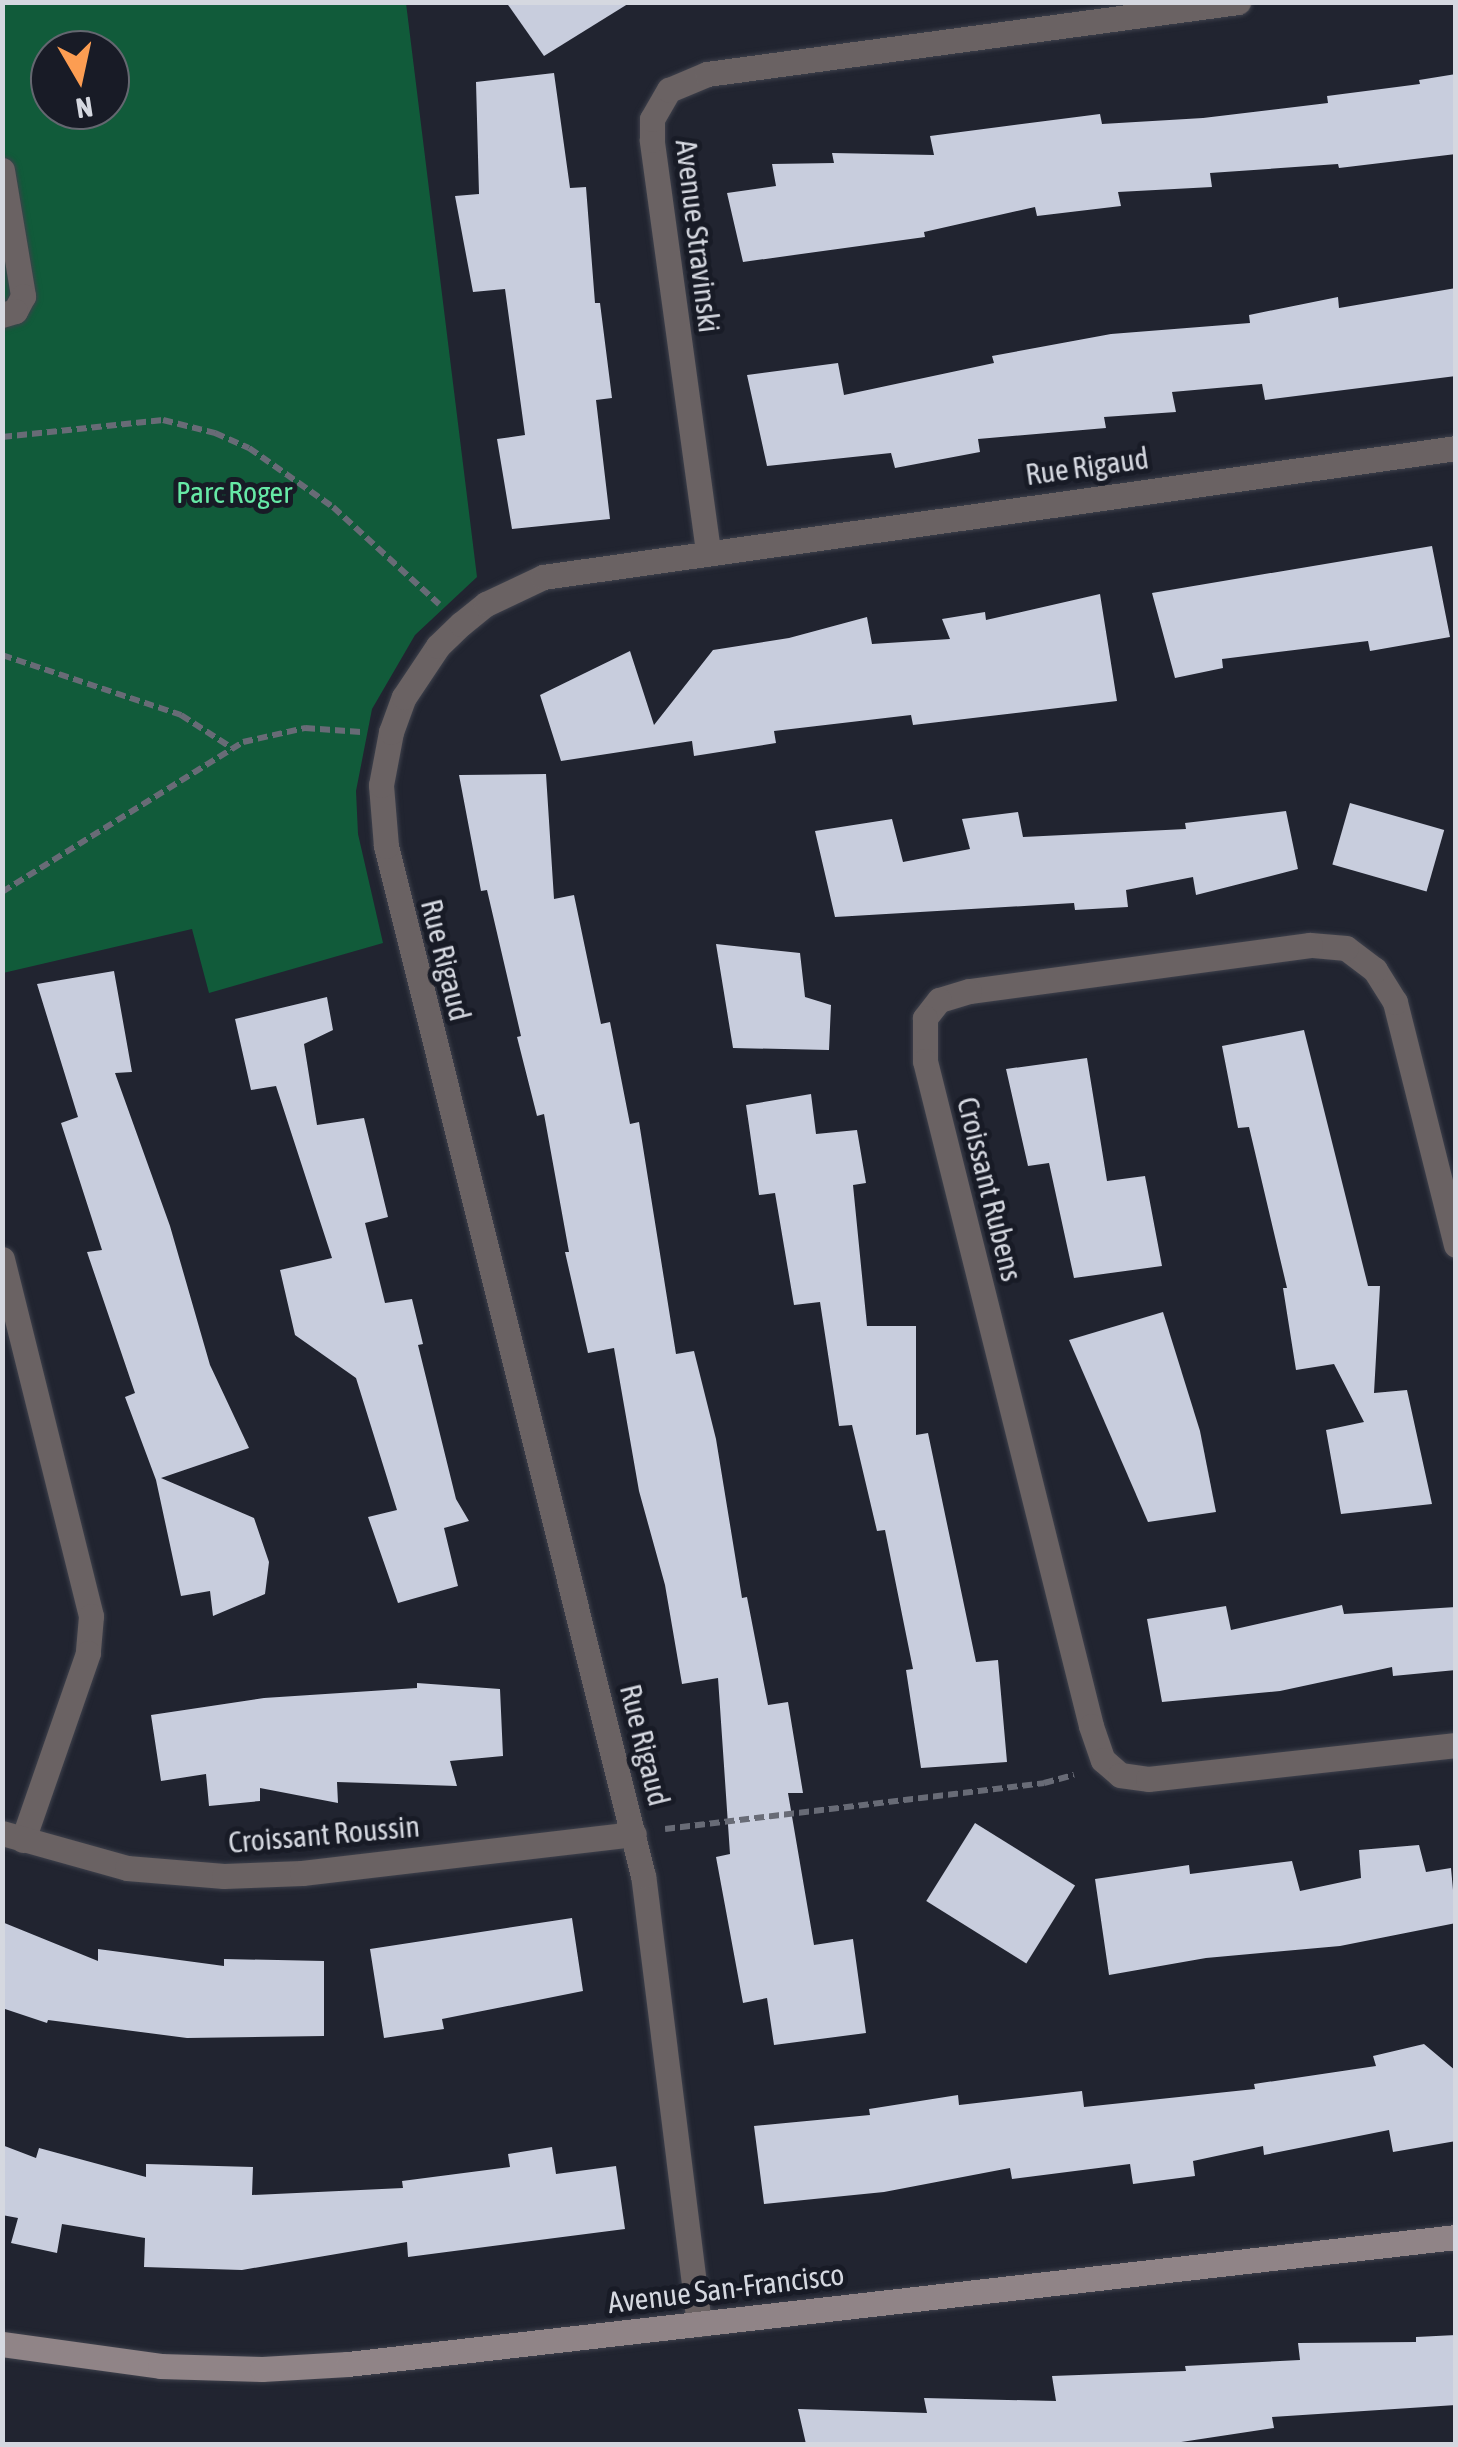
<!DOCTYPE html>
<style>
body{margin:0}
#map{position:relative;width:1458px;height:2447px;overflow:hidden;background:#212430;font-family:"Asap Condensed",sans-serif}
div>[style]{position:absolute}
.green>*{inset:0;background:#115b3a}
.building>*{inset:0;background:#c8cddd;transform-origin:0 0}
.path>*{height:6px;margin-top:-3px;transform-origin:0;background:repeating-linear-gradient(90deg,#686b76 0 10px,transparent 0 15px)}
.roads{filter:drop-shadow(0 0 2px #3e414c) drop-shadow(0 0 2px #3e414c)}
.lane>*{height:25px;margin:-12.5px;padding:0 12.5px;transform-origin:12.5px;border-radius:12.5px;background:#6a6263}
.street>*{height:25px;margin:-12.5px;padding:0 12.5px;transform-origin:12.5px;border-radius:12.5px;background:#6a6263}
.secondary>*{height:25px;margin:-12.5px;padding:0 12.5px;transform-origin:12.5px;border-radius:12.5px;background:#908487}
span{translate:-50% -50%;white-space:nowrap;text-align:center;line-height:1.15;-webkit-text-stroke:10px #181b26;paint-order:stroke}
.street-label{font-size:30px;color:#d5d8e0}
.park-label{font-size:30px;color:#66e9a6}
.frame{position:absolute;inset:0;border:5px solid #d5d8e0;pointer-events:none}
.north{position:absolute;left:30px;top:30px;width:100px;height:100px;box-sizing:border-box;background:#181b26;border:2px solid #646770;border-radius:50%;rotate:171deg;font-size:28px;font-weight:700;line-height:40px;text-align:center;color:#d5d8e0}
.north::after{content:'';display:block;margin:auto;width:35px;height:45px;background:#fc9d52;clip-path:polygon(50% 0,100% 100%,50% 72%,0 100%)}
</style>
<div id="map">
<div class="green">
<div style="clip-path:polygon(evenodd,3px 3px,406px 3px,477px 577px,415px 635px,372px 709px,356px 791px,358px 834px,383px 943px,209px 993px,192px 929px,3px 973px,3px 3px,50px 50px,110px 50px,110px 110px,50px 110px,50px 50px)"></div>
</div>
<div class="building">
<div style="clip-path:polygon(506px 2px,631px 2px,544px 56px)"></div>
<div style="clip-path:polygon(554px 73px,570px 188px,586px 187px,595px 303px,600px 303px,612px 398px,596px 400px,610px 519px,512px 529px,497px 439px,525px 435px,505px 289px,473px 292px,455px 196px,479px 194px,476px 82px)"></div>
<div style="clip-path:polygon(1456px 74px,1456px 154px,1339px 168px,1338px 164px,1210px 173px,1212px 187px,1118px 192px,1121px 206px,1037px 216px,1035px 207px,924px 232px,925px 237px,743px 262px,727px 193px,776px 186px,772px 164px,834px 163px,832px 153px,934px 155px,930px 136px,1100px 114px,1102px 124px,1203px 118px,1328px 103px,1327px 96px,1420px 84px,1419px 80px)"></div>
<div style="clip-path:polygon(1456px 288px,1456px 376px,1265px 400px,1262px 384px,1172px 392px,1176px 412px,1104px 417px,1106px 428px,978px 439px,980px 452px,895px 468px,891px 453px,767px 466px,747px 375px,838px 363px,844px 395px,994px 363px,992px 356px,1111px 334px,1250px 323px,1249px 315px,1338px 297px,1339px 308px)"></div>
<div style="clip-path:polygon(1432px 546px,1450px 637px,1370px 651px,1368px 641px,1222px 659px,1223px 668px,1175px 678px,1152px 593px)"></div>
<div style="clip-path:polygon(1100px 594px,1117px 701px,913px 725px,911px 715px,774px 731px,776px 743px,694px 756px,692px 741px,561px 761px,540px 695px,630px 651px,654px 725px,713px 650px,789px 638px,867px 617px,872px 644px,950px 639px,942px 619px,985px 612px,986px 620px)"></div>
<div style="clip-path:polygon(546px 774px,554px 899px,574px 895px,601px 1024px,610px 1022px,630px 1124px,639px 1122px,676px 1354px,694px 1351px,716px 1439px,742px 1598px,747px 1597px,768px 1705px,788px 1702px,803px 1793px,788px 1793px,814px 1945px,853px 1939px,866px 2033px,774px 2045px,767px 1998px,743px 2003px,716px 1857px,730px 1854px,718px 1678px,682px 1684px,665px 1585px,639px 1491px,614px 1348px,588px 1353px,565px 1252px,569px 1252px,544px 1114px,537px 1116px,517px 1037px,521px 1036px,487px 890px,481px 891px,459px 775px)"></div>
<div style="left:1350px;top:803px;width:98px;height:64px;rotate:16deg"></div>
<div style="clip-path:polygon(1286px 811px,1298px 869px,1196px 895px,1193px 877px,1126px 890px,1128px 907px,1075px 910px,1074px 903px,835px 917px,815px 831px,892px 819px,903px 862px,970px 849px,962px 819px,1018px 812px,1023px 837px,1186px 829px,1185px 823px)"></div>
<div style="clip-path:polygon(716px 944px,800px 953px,805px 997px,831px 1005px,829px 1050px,733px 1048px)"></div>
<div style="clip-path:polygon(114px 971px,132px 1072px,115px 1073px,170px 1226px,210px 1365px,249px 1448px,161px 1478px,254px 1518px,269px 1562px,265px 1594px,213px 1616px,210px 1591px,181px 1596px,156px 1480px,125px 1397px,135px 1393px,87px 1252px,102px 1250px,61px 1123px,78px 1117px,37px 984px)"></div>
<div style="clip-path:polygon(327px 997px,333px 1030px,304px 1044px,317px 1125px,364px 1118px,388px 1217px,365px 1223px,385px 1303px,412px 1299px,423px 1344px,418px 1345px,456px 1499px,469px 1521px,444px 1528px,458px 1586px,398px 1603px,368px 1517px,397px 1510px,356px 1378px,295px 1335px,280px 1270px,332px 1258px,276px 1086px,251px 1090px,235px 1019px)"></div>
<div style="clip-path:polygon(1304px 1030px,1368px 1286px,1380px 1286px,1374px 1393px,1407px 1390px,1432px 1504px,1341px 1514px,1326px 1430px,1364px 1422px,1334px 1364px,1296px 1370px,1283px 1288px,1287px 1288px,1249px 1127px,1238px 1128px,1222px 1046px)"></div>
<div style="clip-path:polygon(1087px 1058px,1107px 1181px,1145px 1176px,1162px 1266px,1074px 1278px,1049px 1163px,1028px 1166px,1006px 1069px)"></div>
<div style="clip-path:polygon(811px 1094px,816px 1134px,857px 1130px,866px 1183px,853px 1185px,867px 1326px,916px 1326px,916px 1435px,928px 1433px,976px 1662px,998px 1660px,1007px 1762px,921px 1768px,906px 1670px,913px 1669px,885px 1530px,877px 1531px,852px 1425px,839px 1426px,820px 1302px,794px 1305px,775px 1193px,759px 1195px,746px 1105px)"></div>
<div style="clip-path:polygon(1163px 1312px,1200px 1431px,1216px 1512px,1148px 1522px,1069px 1340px)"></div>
<div style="clip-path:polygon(1342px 1605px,1344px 1614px,1456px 1607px,1456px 1670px,1393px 1676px,1392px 1667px,1280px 1691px,1162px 1702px,1147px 1619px,1226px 1606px,1231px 1630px)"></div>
<div style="clip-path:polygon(417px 1683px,500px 1689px,503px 1756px,450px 1761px,457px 1786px,337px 1782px,338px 1803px,260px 1788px,260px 1801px,209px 1806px,206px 1774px,161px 1781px,151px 1715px,264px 1698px,417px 1688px)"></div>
<div style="left:975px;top:1823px;width:118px;height:92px;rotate:32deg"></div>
<div style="clip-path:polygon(1419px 1845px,1426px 1872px,1451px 1868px,1456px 1923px,1340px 1946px,1206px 1958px,1109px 1975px,1095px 1879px,1189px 1865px,1190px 1874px,1292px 1861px,1300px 1891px,1361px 1878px,1359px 1850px)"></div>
<div style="clip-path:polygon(572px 1918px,583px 1991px,442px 2019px,444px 2029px,384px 2038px,370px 1949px)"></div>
<div style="clip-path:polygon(2px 1922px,98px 1961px,98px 1949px,224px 1966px,224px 1959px,324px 1961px,324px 2036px,187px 2038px,48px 2020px,47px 2023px,2px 2008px)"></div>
<div style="clip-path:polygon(1424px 2044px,1456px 2071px,1456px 2141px,1393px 2152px,1389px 2130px,1264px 2155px,1263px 2146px,1193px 2161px,1195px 2176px,1133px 2184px,1130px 2164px,1012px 2179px,1010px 2168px,884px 2192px,764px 2204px,754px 2126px,870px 2115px,869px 2109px,958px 2095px,959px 2105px,1082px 2091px,1084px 2107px,1255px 2089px,1254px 2084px,1376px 2066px,1373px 2056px)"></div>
<div style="clip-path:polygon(2px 2145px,36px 2158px,39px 2148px,146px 2177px,146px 2164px,253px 2167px,252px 2195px,403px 2188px,402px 2181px,510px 2167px,508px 2154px,552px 2147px,556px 2174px,616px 2166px,625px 2229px,408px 2257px,407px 2242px,242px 2270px,144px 2267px,145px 2238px,62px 2224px,57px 2253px,11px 2243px,18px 2218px,2px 2215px)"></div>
<div style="clip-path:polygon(1456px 2335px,1456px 2405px,1272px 2417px,1274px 2428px,1168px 2444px,806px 2444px,798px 2409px,927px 2413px,924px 2398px,1056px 2401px,1052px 2376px,1186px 2371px,1185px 2366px,1300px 2360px,1298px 2343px,1416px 2342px,1416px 2337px)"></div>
</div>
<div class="path">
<div style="left:2px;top:437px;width:162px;rotate:-6deg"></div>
<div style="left:163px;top:420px;width:54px;rotate:14deg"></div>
<div style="left:215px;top:433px;width:37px;rotate:24deg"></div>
<div style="left:249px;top:448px;width:103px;rotate:35.1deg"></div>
<div style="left:333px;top:507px;width:144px;rotate:42.5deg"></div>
<div style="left:2px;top:655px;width:189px;rotate:18.5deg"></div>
<div style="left:181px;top:715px;width:61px;rotate:32.9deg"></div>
<div style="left:2px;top:892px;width:284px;rotate:-31.9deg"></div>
<div style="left:243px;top:742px;width:64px;rotate:-12.7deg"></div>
<div style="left:305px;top:728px;width:56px;rotate:4.1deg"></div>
<div style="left:665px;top:1829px;width:382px;rotate:-6.9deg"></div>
<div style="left:1044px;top:1783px;width:31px;rotate:-15deg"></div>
</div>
<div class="roads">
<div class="lane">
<div style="left:2px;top:170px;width:128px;rotate:80.5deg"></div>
<div style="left:23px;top:296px;width:17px;rotate:118deg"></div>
<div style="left:15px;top:311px;width:14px;rotate:163deg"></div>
</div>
<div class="street">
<div style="left:708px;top:551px;width:415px;rotate:-97.8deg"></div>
<div style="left:652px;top:140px;width:21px;rotate:-90deg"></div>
<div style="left:652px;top:119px;width:34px;rotate:-60deg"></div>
<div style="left:669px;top:90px;width:41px;rotate:-22.8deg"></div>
<div style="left:707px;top:74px;width:536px;rotate:-7.72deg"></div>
<div style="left:1456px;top:1245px;width:251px;rotate:-104.1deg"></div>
<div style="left:1395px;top:1002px;width:38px;rotate:-122deg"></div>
<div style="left:1375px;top:970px;width:36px;rotate:-143deg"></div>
<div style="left:1346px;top:948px;width:36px;rotate:-175deg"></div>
<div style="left:1310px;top:945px;width:344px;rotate:172.3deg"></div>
<div style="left:969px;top:991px;width:31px;rotate:163deg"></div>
<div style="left:939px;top:1000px;width:23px;rotate:128deg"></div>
<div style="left:925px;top:1018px;width:43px;rotate:90deg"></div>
<div style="left:925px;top:1061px;width:685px;rotate:75.98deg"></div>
<div style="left:1091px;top:1726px;width:36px;rotate:71deg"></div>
<div style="left:1103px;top:1760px;width:23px;rotate:41deg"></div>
<div style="left:1120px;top:1775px;width:28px;rotate:8deg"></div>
<div style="left:1148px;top:1779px;width:310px;rotate:-6.3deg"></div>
<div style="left:2px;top:1259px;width:368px;rotate:76deg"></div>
<div style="left:91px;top:1616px;width:37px;rotate:95deg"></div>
<div style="left:88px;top:1653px;width:198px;rotate:109.2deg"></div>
<div style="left:2px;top:1833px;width:130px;rotate:15.6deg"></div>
<div style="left:127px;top:1868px;width:97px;rotate:4.7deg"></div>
<div style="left:224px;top:1876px;width:78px;rotate:-2.2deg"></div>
<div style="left:302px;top:1873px;width:334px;rotate:-6.7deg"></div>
<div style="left:699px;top:2324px;width:451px;rotate:-97.1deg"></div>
<div style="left:643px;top:1876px;width:1062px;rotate:-104.01deg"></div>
<div style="left:386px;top:846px;width:61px;rotate:-94.7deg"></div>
<div style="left:381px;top:785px;width:54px;rotate:-79.3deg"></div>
<div style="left:391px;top:732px;width:37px;rotate:-70deg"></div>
<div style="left:404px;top:697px;width:61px;rotate:-56.3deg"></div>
<div style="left:438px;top:646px;width:32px;rotate:-44deg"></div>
<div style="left:461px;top:624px;width:32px;rotate:-39deg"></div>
<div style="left:486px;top:604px;width:63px;rotate:-25.3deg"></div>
<div style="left:543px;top:577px;width:922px;rotate:-8.04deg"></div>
</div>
<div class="secondary">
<div style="left:2px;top:2344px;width:160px;rotate:7.9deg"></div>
<div style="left:160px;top:2366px;width:102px;rotate:1.7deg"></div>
<div style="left:262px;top:2369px;width:86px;rotate:-3.3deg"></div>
<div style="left:348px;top:2364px;width:1115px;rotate:-6.54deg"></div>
</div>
</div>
<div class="street-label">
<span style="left:698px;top:236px;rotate:83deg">Avenue Stravinski</span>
<span style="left:1087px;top:466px;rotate:-8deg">Rue Rigaud</span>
<span style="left:446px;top:960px;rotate:76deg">Rue Rigaud</span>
<span style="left:990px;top:1189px;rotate:76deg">Croissant Rubens</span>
<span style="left:645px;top:1745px;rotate:76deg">Rue Rigaud</span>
<span style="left:324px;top:1834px;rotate:-5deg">Croissant Roussin</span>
<span style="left:726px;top:2288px;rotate:-7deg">Avenue San-Francisco</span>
</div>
<div class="park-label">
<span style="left:234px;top:492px">Parc Roger</span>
</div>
<div class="frame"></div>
<div class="north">N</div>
</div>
